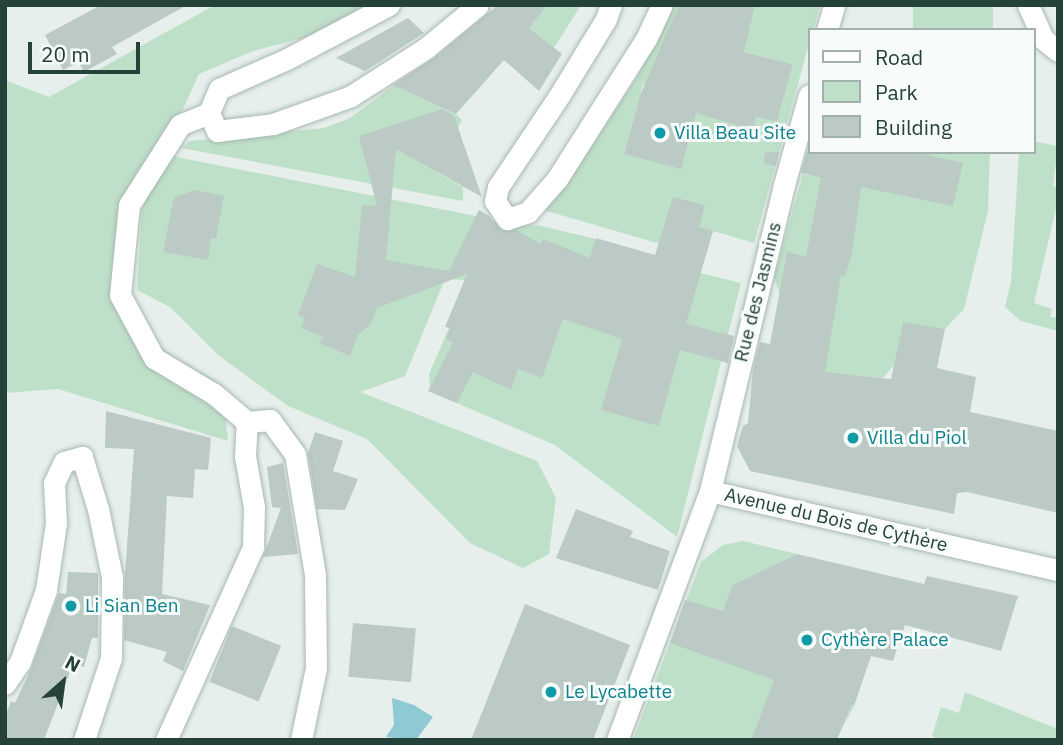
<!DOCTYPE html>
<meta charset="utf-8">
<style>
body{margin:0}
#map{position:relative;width:1063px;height:745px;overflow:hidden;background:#e6efeb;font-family:"IBM Plex Sans",sans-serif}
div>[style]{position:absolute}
.green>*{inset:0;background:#bfe0c8;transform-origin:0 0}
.water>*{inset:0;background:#8ec9d4}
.building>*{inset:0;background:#bbcac4;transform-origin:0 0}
.roads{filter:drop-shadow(0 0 2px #a8b8b2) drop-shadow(0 0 2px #a8b8b2)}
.minor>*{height:21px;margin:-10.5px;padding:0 10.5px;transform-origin:10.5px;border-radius:10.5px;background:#fff}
.dots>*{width:19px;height:19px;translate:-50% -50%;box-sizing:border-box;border:4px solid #f7fbf9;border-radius:50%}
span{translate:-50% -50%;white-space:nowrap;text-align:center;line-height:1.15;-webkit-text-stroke:6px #f7fbf9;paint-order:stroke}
.culture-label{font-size:19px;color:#0d838f}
.left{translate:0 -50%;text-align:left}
.street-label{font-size:19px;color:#24423a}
.frame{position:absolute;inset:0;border:7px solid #24423a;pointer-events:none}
.legend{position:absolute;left:808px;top:28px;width:228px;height:126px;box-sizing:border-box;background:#f7fbf9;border:2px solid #a3b1ad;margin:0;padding:9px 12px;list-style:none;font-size:21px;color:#24423a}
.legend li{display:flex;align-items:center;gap:14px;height:35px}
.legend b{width:35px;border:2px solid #a3b1ad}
.north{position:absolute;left:28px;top:647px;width:70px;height:70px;-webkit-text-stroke:5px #f7fbf9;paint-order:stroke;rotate:28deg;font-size:19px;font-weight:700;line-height:28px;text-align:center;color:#24423a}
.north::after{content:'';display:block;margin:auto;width:24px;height:32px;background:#24423a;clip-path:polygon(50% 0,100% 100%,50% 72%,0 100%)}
.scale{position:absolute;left:28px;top:42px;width:112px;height:32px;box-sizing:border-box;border:4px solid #24423a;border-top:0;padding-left:9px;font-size:21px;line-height:24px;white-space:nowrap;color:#24423a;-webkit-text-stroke:5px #f7fbf9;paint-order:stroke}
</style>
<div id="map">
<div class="green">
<div style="clip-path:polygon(215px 5px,367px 5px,311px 36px,253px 51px,199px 74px,183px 109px,125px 202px,114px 299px,124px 327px,222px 385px,228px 441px,58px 389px,5px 393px,5px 80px,49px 97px)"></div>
<div style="clip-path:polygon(546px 5px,581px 5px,554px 48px,529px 28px)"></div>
<div style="clip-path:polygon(674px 5px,679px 5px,646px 84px,643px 84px,624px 153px,697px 109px,728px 108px,724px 121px,752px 130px,756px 117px,777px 122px,793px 64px,745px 52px,698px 46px,755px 5px,820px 5px,813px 30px,809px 30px,809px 44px,754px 243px,713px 231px,705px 257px,540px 209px,578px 165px,634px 82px)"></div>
<div style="left:913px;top:5px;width:80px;height:26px"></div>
<div style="clip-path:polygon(394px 85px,456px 114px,462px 120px,445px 151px,430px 161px,436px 172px,463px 187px,463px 201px,181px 148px,190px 141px,324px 128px,350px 118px)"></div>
<div style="clip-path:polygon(1033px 141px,1058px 146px,1053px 186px,1058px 188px,1058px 200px,1034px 303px,1052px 309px,1050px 317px,1058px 318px,1058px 331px,1021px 321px,1005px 307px,1011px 282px,1019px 152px,1033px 152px)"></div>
<div style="clip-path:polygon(875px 152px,990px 152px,988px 211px,964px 309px,945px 329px,894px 365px,883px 378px,852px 375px,818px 410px,774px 277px,803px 174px,866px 188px)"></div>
<div style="clip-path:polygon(171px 156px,476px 216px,509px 226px,537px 225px,617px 244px,640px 258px,741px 283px,677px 537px,555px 445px,440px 396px,430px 387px,429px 374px,449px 328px,465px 280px,445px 279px,405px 376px,360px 392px,537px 461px,556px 498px,549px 554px,523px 568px,470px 543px,367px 439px,288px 406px,218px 355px,170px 307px,137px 290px,142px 210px,153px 178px)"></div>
<div style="clip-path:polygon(743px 541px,797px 554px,732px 585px,709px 656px,854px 706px,842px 728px,766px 702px,751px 740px,633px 740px,701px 562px,723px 545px)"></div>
<div style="clip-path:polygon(965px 692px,1058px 729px,1058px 740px,939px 740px,932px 736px,941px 707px,959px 713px)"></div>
</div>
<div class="water">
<div style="clip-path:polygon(392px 698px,414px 705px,433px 717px,416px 740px,386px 737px,394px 725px)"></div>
</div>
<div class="building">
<div style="clip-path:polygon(101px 5px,187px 5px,112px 47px,117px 54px,84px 72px,79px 62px,63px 70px,45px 35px)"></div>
<div style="clip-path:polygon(498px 5px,547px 5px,529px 28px,562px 54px,539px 91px,504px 60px,456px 114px,393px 85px,434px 58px)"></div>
<div style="clip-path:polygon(679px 5px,755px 5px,744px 52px,793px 64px,777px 122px,756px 117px,753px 130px,696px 113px,681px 169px,624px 154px,640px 95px)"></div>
<div style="clip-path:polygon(408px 18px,424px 33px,365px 71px,336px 58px)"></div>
<div style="clip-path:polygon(442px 109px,454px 116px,482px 197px,396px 149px,386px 260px,449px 271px,479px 210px,489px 216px,502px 231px,516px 230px,541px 244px,543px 239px,590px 258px,596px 238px,655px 255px,673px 197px,705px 205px,699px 227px,713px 231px,686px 324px,734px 336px,728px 363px,680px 350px,659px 426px,601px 410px,622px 339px,563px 319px,542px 378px,518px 369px,511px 390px,473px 372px,457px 403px,428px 391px,453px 343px,446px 339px,450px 328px,445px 327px,467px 274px,377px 308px,370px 325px,358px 335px,350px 356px,319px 343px,323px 337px,301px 328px,305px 318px,298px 315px,317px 264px,355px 277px,362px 205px,377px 206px,359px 136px)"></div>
<div style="clip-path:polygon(765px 152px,779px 152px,776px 166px,764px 164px)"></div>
<div style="clip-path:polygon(807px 152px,913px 152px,963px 163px,953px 206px,861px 187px,852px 254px,845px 276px,841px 275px,825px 372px,891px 379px,903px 322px,945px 329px,937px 368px,976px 377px,970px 412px,1058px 431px,1058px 513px,967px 492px,957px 493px,954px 514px,750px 471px,737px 446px,743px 426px,748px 423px,753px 370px,760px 342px,770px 344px,787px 252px,806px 257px,821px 178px,801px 173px)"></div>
<div style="clip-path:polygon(196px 190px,224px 196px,216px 239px,211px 238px,208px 260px,163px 252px,174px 197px)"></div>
<div style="clip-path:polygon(106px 411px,211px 438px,208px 470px,195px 469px,193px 498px,167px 496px,162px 594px,210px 605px,183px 671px,163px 661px,167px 652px,124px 640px,125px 574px,134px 449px,105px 448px)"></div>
<div style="clip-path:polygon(315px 432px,343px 441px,333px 471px,358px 479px,345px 510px,317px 509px,308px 453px)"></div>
<div style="clip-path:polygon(283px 463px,298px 554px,263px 557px,281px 508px,272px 507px,267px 467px)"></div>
<div style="clip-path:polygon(576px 509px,633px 531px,630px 537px,670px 551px,658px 590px,556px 558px)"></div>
<div style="clip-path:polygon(797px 554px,924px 584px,927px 576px,1018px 596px,1001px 651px,905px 625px,893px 661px,871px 656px,854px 706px,851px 705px,837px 740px,751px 740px,774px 680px,670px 643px,685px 600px,723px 611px,732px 585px)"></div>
<div style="clip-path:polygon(68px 572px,98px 573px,98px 638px,92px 638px,84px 667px,73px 664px,44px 740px,5px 740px,5px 717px,11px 701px,15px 703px,32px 667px,59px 593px,66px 594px)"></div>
<div style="clip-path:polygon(525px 604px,630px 645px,593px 740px,471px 740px)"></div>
<div style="left:353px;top:623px;width:63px;height:54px;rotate:5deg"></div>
<div style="left:232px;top:626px;width:53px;height:60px;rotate:22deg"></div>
</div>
<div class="roads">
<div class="minor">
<div style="left:389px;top:5px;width:115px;rotate:152.1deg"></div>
<div style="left:287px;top:59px;width:74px;rotate:156.2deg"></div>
<div style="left:219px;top:89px;width:26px;rotate:113deg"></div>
<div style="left:209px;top:113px;width:20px;rotate:66deg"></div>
<div style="left:217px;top:131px;width:56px;rotate:-7.1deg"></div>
<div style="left:273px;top:124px;width:83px;rotate:-19.7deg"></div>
<div style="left:351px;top:96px;width:89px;rotate:-32.6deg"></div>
<div style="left:426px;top:48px;width:67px;rotate:-39.6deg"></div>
<div style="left:611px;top:5px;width:15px;rotate:110deg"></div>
<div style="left:606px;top:19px;width:90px;rotate:121.4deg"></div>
<div style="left:559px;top:96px;width:110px;rotate:123.8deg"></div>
<div style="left:498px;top:187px;width:14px;rotate:102deg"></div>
<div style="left:495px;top:201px;width:22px;rotate:56deg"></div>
<div style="left:507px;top:219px;width:22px;rotate:-18deg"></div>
<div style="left:528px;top:212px;width:44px;rotate:-48.7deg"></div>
<div style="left:557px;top:179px;width:166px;rotate:-57.6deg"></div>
<div style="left:646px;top:39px;width:38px;rotate:-65deg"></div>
<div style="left:1028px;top:5px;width:37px;rotate:66deg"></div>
<div style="left:1043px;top:39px;width:19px;rotate:39deg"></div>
<div style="left:827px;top:30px;width:26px;rotate:-74deg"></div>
<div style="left:209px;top:113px;width:31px;rotate:158deg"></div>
<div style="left:180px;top:125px;width:95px;rotate:122.5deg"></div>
<div style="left:129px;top:205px;width:90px;rotate:95.7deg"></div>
<div style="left:120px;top:295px;width:72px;rotate:61.6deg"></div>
<div style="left:154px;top:358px;width:70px;rotate:31deg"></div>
<div style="left:214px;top:394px;width:43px;rotate:40.3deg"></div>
<div style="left:710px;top:491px;width:315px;rotate:-76.4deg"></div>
<div style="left:784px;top:185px;width:93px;rotate:-74.5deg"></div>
<div style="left:5px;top:684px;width:27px;rotate:-56deg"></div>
<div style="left:20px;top:662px;width:77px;rotate:-70.1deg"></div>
<div style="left:46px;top:590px;width:68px;rotate:-81.5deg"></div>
<div style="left:56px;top:523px;width:40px;rotate:-92.9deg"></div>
<div style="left:54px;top:483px;width:23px;rotate:-65deg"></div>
<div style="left:64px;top:462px;width:19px;rotate:-16deg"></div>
<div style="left:82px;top:457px;width:54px;rotate:72.9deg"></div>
<div style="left:98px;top:509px;width:69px;rotate:78.4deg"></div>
<div style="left:112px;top:577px;width:81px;rotate:90.7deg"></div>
<div style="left:111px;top:658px;width:86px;rotate:108.2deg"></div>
<div style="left:166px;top:740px;width:212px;rotate:-65.7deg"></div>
<div style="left:253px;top:547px;width:40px;rotate:-88.6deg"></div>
<div style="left:254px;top:507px;width:52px;rotate:-100deg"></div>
<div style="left:245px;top:456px;width:34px;rotate:-87deg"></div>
<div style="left:247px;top:422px;width:23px;rotate:-5deg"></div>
<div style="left:270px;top:420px;width:42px;rotate:53.7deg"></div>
<div style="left:295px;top:454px;width:123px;rotate:80.6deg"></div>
<div style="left:315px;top:575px;width:93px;rotate:89.4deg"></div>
<div style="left:316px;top:668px;width:74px;rotate:101.8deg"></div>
<div style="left:617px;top:740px;width:266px;rotate:-69.5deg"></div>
<div style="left:710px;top:491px;width:357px;rotate:12.8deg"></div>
</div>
</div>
<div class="dots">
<div style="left:660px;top:133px;background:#0f9aa8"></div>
<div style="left:853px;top:438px;background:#0f9aa8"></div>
<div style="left:71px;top:606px;background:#0f9aa8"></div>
<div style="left:807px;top:640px;background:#0f9aa8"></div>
<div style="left:551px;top:692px;background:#0f9aa8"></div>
</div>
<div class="culture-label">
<span class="left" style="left:674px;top:133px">Villa Beau Site</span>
<span class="left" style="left:867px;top:438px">Villa du Piol</span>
<span class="left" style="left:85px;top:606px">Li Sian Ben</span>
<span class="left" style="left:821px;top:640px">Cythère Palace</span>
<span class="left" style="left:565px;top:692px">Le Lycabette</span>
</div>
<div class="street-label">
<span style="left:758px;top:292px;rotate:-76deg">Rue des Jasmins</span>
<span style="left:836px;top:520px;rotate:13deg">Avenue du Bois de Cythère</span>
</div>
<div class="frame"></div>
<ul class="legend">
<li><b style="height:9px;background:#fff"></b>Road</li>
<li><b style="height:19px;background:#bfe0c8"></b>Park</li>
<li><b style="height:19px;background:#bbcac4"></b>Building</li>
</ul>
<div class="north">N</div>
<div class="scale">20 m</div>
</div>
